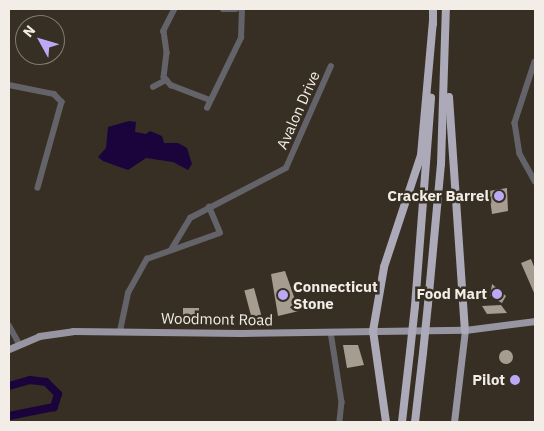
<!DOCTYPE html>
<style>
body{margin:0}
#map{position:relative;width:544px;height:431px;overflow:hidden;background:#372f24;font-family:"IBM Plex Sans",sans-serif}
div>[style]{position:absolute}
.water>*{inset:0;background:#1b043b}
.river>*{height:8px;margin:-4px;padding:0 4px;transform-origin:4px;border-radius:4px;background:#1b043b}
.building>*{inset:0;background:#a79c90;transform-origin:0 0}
.round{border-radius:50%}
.minor>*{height:5.5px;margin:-2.75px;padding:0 2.75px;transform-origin:2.75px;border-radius:2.75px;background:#646369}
.major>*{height:7px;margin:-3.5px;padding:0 3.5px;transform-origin:3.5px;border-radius:3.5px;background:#9895a2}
.highway>*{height:8px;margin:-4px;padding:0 4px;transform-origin:4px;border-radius:4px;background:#aca9b8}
.highway-bridge>*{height:8px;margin:-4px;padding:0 4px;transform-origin:4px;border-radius:4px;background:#aca9b8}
.dots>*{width:14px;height:14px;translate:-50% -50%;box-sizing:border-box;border:2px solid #372f24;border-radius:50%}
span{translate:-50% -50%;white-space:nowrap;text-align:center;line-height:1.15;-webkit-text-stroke:5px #372f24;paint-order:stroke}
.street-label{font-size:15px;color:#f2ede6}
.poi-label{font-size:15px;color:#f2ede6;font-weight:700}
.right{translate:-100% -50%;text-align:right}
.left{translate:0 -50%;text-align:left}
.frame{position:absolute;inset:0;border:10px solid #f2ede6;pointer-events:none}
.north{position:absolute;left:15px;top:15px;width:50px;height:50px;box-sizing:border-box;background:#372f24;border:1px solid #827b72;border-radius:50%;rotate:309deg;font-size:14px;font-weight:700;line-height:20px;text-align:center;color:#f2ede6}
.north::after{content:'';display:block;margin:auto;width:18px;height:22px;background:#bca9f5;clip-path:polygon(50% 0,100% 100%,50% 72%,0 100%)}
</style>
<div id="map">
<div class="water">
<div style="clip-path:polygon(129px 121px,136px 122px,135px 132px,146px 134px,150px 131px,162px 136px,164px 143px,178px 143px,187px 148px,192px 164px,188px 170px,173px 162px,146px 158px,128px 170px,103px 161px,98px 157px,106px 148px,108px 127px)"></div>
</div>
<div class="river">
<div style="left:9px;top:386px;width:22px;rotate:-16deg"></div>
<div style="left:30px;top:380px;width:16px;rotate:7deg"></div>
<div style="left:46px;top:382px;width:17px;rotate:45deg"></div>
<div style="left:58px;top:394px;width:14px;rotate:107deg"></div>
<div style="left:54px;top:407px;width:46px;rotate:168.7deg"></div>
</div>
<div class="building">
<div style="clip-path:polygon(507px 188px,508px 211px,492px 214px,489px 191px)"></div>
<div style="clip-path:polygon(531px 259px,535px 269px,535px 295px,521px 263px)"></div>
<div style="clip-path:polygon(285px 271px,299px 311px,278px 316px,271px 274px)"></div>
<div style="clip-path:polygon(492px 284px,506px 296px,502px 303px,490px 296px)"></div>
<div style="left:254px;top:288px;width:28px;height:10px;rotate:75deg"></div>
<div style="clip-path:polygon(501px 305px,507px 313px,487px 314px,482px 306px)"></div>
<div style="left:183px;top:308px;width:16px;height:12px"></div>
<div style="clip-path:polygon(343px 345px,358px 345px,364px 365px,347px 368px)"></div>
<div class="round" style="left:499px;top:350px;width:14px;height:14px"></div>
</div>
<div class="minor">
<div style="left:175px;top:9px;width:25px;rotate:117deg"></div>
<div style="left:164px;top:31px;width:22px;rotate:82deg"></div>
<div style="left:167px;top:53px;width:24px;rotate:97deg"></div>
<div style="left:164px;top:77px;width:11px;rotate:49deg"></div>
<div style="left:171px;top:85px;width:42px;rotate:21deg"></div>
<div style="left:223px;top:9px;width:13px"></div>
<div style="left:535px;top:62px;width:64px;rotate:108.2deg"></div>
<div style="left:515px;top:123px;width:31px;rotate:81deg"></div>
<div style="left:520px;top:154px;width:31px;rotate:61deg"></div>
<div style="left:9px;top:85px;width:46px;rotate:11.3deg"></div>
<div style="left:54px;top:94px;width:11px;rotate:45deg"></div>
<div style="left:62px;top:102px;width:89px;rotate:105.6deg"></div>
<div style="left:153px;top:87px;width:15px;rotate:-28deg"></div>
<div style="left:207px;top:108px;width:78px;rotate:-64.1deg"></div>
<div style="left:241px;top:38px;width:29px;rotate:-88deg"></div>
<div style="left:171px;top:250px;width:37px;rotate:-59deg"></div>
<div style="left:190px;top:218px;width:108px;rotate:-27.5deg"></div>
<div style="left:286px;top:168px;width:111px;rotate:-66.2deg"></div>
<div style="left:9px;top:325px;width:21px;rotate:61deg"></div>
<div style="left:120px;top:331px;width:39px;rotate:-78deg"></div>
<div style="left:128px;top:293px;width:39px;rotate:-61deg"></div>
<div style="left:147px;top:259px;width:77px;rotate:-19.6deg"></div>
<div style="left:220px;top:233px;width:28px;rotate:-113deg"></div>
<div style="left:331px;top:332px;width:71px;rotate:81.1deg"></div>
<div style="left:342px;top:402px;width:20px;rotate:96deg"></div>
</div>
<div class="major">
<div style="left:9px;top:349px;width:33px;rotate:-23deg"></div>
<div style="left:39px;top:336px;width:34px;rotate:-8deg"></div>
<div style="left:73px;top:331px;width:168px;rotate:0.7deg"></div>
<div style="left:241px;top:333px;width:224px;rotate:-0.8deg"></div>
<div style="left:465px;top:330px;width:71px;rotate:-7.3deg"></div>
<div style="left:454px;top:422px;width:93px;rotate:-83.2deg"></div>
</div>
<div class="highway">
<div style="left:433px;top:9px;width:15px;rotate:90deg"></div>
<div style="left:449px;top:97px;width:234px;rotate:86.1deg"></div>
<div style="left:428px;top:304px;width:141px;rotate:-84.7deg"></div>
<div style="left:441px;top:164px;width:155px;rotate:-88.2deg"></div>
<div style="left:415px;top:306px;width:209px;rotate:-85.6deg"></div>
<div style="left:386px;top:422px;width:92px;rotate:-98.1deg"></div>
<div style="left:373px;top:331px;width:65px;rotate:-80.2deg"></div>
<div style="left:384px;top:267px;width:118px;rotate:-71.7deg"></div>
<div style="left:421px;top:155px;width:135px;rotate:-84.9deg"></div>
<div style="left:402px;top:422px;width:70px;rotate:-83.5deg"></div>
<div style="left:415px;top:422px;width:69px;rotate:-83.4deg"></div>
</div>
<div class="highway-bridge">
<div style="left:410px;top:352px;width:46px;rotate:-83.8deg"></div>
<div style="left:423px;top:353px;width:49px;rotate:-84.2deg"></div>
</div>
<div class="dots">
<div style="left:499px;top:196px;background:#bca9f5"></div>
<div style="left:497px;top:294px;background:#bca9f5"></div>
<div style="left:283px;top:295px;background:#bca9f5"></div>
<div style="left:515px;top:380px;background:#bca9f5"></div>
</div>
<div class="street-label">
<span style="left:298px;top:110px;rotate:-66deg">Avalon Drive</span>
<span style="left:217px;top:319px;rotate:1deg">Woodmont Road</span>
</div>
<div class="poi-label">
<span class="right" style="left:489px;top:196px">Cracker Barrel</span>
<span class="left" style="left:293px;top:295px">Connecticut<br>Stone</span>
<span class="right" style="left:487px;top:294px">Food Mart</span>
<span class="right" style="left:505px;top:380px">Pilot</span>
</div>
<div class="frame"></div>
<div class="north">N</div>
</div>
